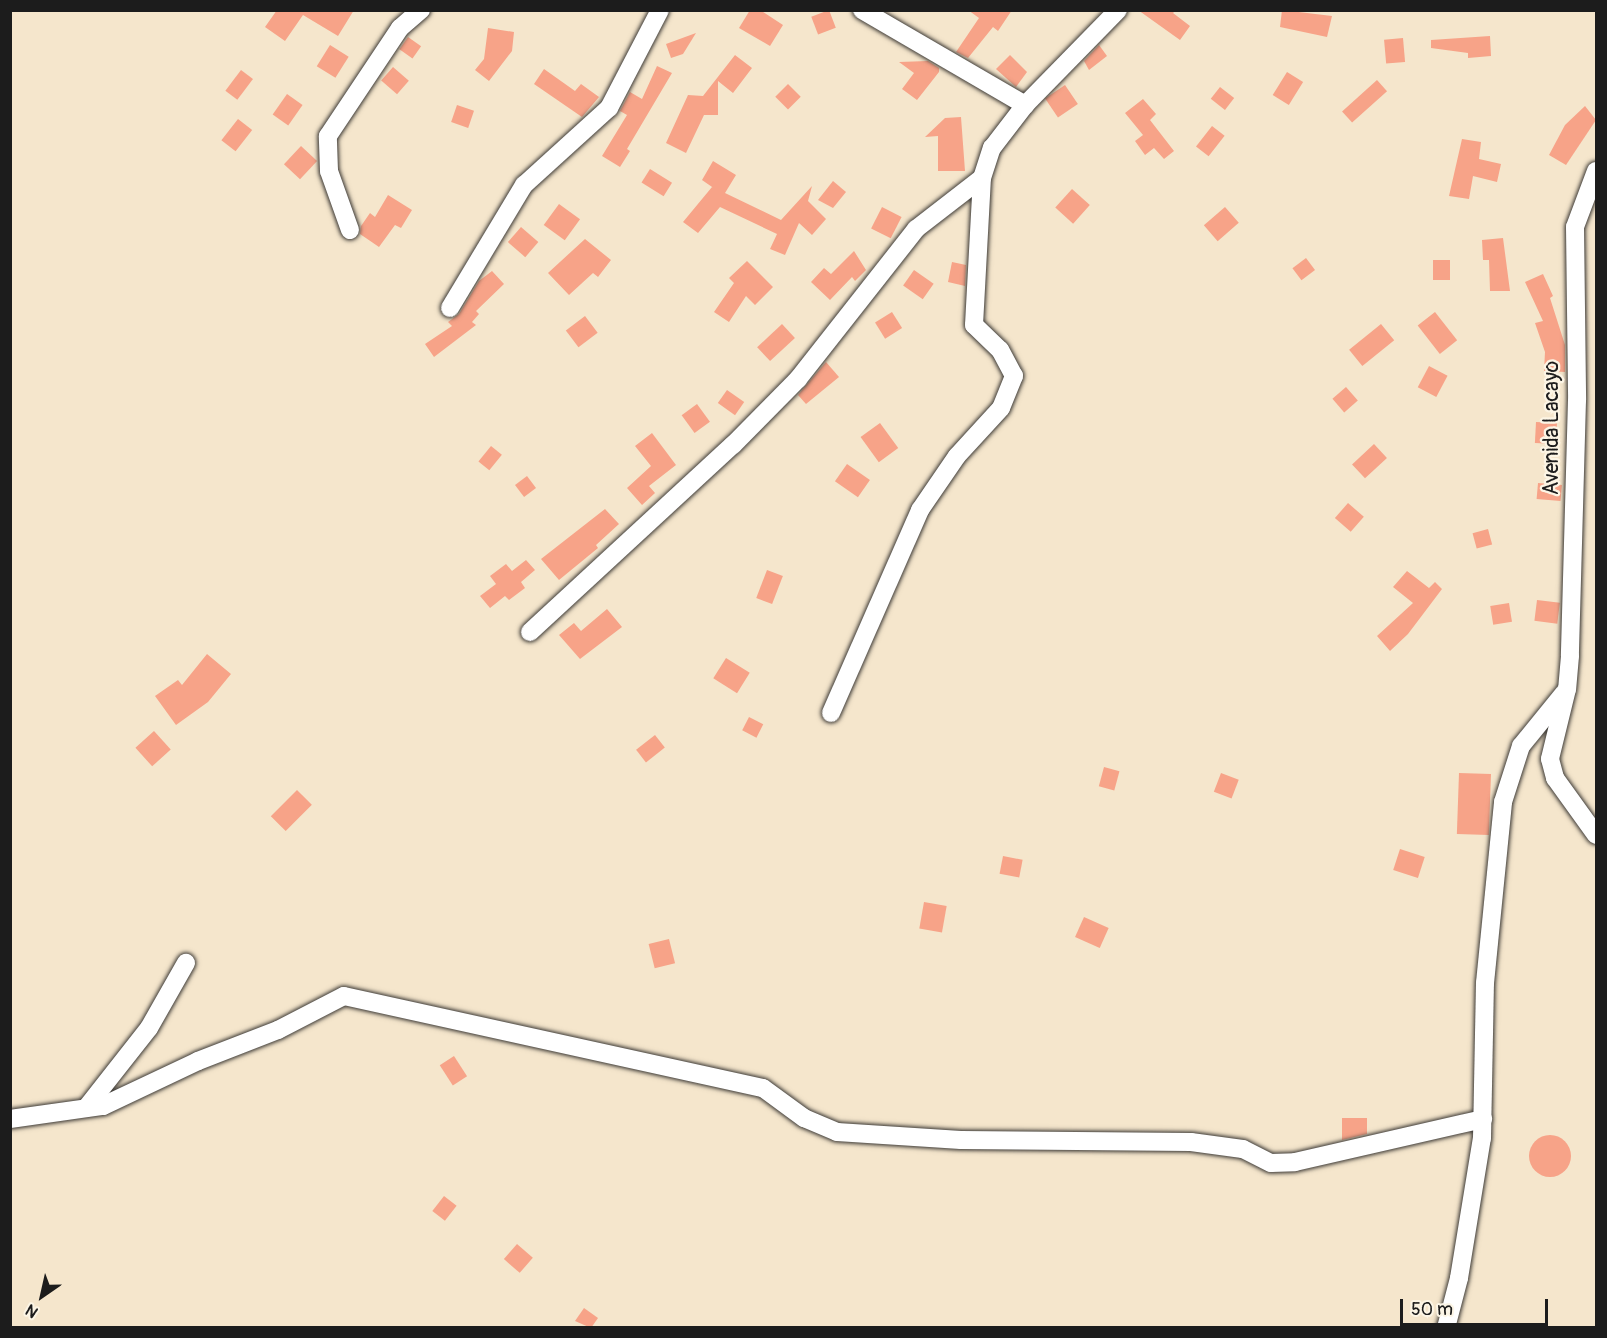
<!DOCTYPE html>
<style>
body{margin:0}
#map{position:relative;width:1607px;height:1338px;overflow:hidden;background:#f5e6cc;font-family:Pangolin,sans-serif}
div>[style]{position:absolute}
.building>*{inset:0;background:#f7a388;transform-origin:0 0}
.round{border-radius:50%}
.roads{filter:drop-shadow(0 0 2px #3d3a36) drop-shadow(0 0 2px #3d3a36)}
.street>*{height:18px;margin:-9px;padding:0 9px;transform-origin:9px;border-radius:9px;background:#fff}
span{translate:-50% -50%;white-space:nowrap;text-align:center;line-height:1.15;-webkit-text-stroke:4.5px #fcf5e5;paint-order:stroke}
.street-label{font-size:21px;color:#1c1c1c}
.frame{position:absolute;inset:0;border:12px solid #1c1c1c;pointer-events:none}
.north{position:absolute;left:12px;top:1266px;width:60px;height:60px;-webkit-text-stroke:4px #fcf5e5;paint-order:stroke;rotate:214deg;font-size:16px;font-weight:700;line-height:24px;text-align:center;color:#1c1c1c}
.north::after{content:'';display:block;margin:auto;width:21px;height:27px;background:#1c1c1c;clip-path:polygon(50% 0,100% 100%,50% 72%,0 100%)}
.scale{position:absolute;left:1400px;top:1299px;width:148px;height:27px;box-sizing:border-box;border:3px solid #1c1c1c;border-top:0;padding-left:8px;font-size:18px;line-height:21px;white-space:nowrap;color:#1c1c1c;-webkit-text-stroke:4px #fcf5e5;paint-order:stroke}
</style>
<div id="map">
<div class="building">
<div style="clip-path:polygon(277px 10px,354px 10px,338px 36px,303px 15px,285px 41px,265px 27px)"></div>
<div style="clip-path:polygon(750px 10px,760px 10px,783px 25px,770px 46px,739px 28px)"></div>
<div style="left:829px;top:10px;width:19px;height:19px;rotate:69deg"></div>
<div style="clip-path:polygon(968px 10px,1012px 10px,998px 31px,993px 27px,968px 58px,956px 52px,979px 18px)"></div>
<div style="clip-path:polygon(1138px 10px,1176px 10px,1173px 13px,1190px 26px,1180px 40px)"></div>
<div style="clip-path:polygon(1282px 10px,1332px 16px,1327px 37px,1280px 27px)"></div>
<div style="clip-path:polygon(488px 28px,514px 32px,512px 51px,489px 81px,475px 70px,484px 59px)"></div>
<div style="clip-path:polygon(696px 33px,683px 54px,671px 58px,666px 44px)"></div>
<div style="clip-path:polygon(1490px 36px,1491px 56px,1468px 58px,1468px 53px,1431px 48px,1431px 40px)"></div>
<div style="left:408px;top:37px;width:16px;height:15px;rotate:35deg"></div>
<div style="left:1403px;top:38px;width:24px;height:19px;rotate:85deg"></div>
<div style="left:330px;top:45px;width:22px;height:25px;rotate:32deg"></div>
<div style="clip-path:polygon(1099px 45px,1107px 56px,1089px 70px,1084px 61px)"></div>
<div style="clip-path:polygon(735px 55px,752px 68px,733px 93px,718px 81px,718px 115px,704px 115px,686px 153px,666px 143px,688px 95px,703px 96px)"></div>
<div style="clip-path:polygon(1010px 55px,1027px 72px,1016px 87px,996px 69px)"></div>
<div style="clip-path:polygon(928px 61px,939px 68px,939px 72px,917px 100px,902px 89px,914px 73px,899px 62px)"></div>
<div style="clip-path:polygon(657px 66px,672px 73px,627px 149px,630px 151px,620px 167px,602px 156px,627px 115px,620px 111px,630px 92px,642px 99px)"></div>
<div style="left:393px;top:67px;width:21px;height:18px;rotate:41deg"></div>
<div style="clip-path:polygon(544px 69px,575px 91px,581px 84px,599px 97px,582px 117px,534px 84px)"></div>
<div style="left:241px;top:70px;width:15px;height:26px;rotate:37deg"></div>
<div style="left:1287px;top:72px;width:19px;height:27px;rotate:32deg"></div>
<div style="left:1377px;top:80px;width:15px;height:47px;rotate:48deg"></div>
<div style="left:788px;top:84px;width:18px;height:18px;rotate:45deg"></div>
<div style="left:1065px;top:85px;width:23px;height:24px;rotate:56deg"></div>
<div style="left:1220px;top:87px;width:18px;height:15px;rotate:38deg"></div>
<div style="left:287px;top:94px;width:19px;height:25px;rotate:35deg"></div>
<div style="clip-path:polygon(1143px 99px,1156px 114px,1150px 120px,1174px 151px,1164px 159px,1154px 148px,1145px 155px,1135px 141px,1143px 135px,1125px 113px)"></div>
<div style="left:457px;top:105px;width:18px;height:18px;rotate:19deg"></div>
<div style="clip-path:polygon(1585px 106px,1596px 120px,1566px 165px,1549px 155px,1565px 125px)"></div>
<div style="clip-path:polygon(961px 117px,965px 171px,938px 171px,938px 136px,925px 137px,945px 118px)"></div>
<div style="left:238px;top:119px;width:18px;height:27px;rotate:38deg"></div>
<div style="left:1212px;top:126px;width:16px;height:26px;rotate:38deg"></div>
<div style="clip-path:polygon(1462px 139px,1481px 142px,1479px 159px,1501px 164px,1497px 182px,1473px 176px,1469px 199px,1449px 196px)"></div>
<div style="left:301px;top:146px;width:22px;height:25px;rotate:43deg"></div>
<div style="clip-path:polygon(713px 161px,736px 175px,725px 193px,781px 220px,812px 186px,808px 201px,826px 219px,812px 235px,799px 223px,785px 255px,770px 249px,777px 234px,720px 207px,698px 233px,683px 222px,712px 187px,715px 189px,702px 180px)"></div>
<div style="left:650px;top:169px;width:26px;height:16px;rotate:32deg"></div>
<div style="clip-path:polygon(833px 181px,846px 192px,833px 208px,818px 200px)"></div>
<div style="left:1072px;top:189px;width:24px;height:25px;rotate:42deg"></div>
<div style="clip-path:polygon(388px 195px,412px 210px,401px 228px,395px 225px,379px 247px,360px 234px,361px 226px,370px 213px,375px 217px)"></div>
<div style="left:559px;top:204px;width:26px;height:26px;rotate:36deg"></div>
<div style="left:882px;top:207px;width:22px;height:24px;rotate:27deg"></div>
<div style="left:1225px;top:207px;width:21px;height:28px;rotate:49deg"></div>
<div style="left:521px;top:227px;width:23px;height:20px;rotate:41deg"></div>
<div style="clip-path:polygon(1503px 238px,1510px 291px,1490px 291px,1489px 260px,1483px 260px,1482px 240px)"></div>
<div style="clip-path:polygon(585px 239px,611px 260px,598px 277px,593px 273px,569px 295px,548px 273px)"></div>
<div style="clip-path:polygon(854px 251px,866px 270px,855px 281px,852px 277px,830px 300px,811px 282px,824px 268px,831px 274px)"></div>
<div style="left:1306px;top:258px;width:15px;height:17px;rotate:53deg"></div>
<div style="left:1450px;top:260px;width:20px;height:17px;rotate:90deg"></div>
<div style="clip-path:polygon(747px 261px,773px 287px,755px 305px,746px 296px,729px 322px,714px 312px,734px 283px,729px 278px)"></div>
<div style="clip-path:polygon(952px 262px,966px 265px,965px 286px,948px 282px)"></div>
<div style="left:914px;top:270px;width:24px;height:19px;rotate:35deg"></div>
<div style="clip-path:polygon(492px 271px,504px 284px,476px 311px,479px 314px,472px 322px,476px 325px,434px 357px,425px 344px,452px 326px,448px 322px,459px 314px,479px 281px)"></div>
<div style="clip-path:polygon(1543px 274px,1553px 296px,1550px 298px,1565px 345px,1565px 372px,1544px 371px,1545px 352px,1535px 323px,1543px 321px,1525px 282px)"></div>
<div style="left:892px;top:312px;width:19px;height:20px;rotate:58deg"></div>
<div style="left:1435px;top:312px;width:36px;height:22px;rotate:52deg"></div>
<div style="left:585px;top:316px;width:21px;height:24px;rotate:53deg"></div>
<div style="left:782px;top:324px;width:19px;height:34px;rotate:47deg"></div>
<div style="left:1381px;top:324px;width:21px;height:41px;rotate:51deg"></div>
<div style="clip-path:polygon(826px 362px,839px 377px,806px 404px,798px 395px)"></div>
<div style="left:1429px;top:366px;width:21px;height:24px;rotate:28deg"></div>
<div style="left:1346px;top:387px;width:18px;height:18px;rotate:49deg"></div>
<div style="left:727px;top:390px;width:21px;height:16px;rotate:35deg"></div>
<div style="left:697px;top:404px;width:22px;height:19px;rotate:54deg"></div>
<div style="left:1536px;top:422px;width:21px;height:21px;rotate:3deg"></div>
<div style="left:880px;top:423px;width:31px;height:24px;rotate:54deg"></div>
<div style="clip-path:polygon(652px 433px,676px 465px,649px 486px,655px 493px,642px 505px,627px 488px,651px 466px,635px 446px)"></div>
<div style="left:1374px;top:444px;width:19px;height:30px;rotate:47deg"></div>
<div style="left:491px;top:446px;width:14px;height:20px;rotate:39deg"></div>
<div style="left:847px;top:464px;width:28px;height:21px;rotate:35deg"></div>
<div style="left:527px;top:476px;width:15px;height:15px;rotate:53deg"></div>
<div style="left:1538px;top:483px;width:24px;height:16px;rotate:5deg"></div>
<div style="left:1348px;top:503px;width:21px;height:20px;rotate:41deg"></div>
<div style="clip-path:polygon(605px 509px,619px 524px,596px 545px,598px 548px,559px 580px,541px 559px)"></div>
<div style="left:1488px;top:529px;width:16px;height:16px;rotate:75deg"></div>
<div style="clip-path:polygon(526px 560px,535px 570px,521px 582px,525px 588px,509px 600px,505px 596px,490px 608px,480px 596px,496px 584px,490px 576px,506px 564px,512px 571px)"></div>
<div style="left:767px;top:570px;width:17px;height:30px;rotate:21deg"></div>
<div style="clip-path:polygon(1407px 571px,1429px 588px,1435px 582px,1442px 589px,1408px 634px,1390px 651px,1377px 636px,1413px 603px,1393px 587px)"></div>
<div style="left:1537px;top:600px;width:23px;height:21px;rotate:7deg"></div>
<div style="left:1509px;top:603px;width:19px;height:19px;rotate:81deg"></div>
<div style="clip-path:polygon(607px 609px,622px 627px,580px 659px,559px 635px,574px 623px,581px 631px)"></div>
<div style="clip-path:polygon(207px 654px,231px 674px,208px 702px,176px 725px,155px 696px,178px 680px,182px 685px)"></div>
<div style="left:726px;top:658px;width:28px;height:24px;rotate:32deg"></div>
<div style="left:749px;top:717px;width:16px;height:15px;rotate:27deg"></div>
<div style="left:154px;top:731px;width:25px;height:25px;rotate:48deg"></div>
<div style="left:655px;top:735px;width:16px;height:24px;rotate:52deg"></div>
<div style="left:1104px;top:767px;width:16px;height:20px;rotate:15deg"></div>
<div style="left:1221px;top:773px;width:19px;height:20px;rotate:21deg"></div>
<div style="left:1459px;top:773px;width:32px;height:61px;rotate:2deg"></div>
<div style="left:297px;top:790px;width:21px;height:37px;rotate:45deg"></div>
<div style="left:1400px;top:849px;width:26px;height:22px;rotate:18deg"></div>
<div style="left:1003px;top:856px;width:20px;height:18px;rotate:11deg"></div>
<div style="left:924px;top:902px;width:23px;height:27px;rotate:10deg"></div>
<div style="left:1084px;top:917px;width:27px;height:22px;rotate:24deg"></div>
<div style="left:669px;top:939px;width:25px;height:21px;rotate:76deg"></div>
<div style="left:454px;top:1056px;width:24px;height:17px;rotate:57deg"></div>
<div style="clip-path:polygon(1342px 1118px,1367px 1118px,1367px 1134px,1342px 1140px)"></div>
<div class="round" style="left:1529px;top:1135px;width:42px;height:42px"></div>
<div style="left:444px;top:1196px;width:16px;height:19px;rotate:38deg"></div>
<div style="left:517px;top:1244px;width:21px;height:20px;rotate:41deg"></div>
<div style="clip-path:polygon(584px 1308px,598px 1318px,591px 1328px,575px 1321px)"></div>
</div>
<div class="roads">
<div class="street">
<div style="left:862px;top:10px;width:189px;rotate:30.2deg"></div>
<div style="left:1596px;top:171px;width:60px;rotate:110.6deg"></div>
<div style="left:1575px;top:227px;width:173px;rotate:89.3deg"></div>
<div style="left:1577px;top:400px;width:256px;rotate:91.6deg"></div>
<div style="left:1570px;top:656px;width:33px;rotate:95deg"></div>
<div style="left:1567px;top:689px;width:72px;rotate:103.7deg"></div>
<div style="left:1550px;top:759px;width:20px;rotate:75deg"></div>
<div style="left:1555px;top:778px;width:70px;rotate:54.3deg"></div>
<div style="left:350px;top:230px;width:63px;rotate:-109.6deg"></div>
<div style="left:329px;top:171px;width:35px;rotate:-92deg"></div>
<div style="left:328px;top:136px;width:130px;rotate:-56.3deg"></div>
<div style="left:400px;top:28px;width:28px;rotate:-41deg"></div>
<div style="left:450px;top:308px;width:144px;rotate:-59deg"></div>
<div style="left:524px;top:185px;width:115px;rotate:-42.2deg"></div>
<div style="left:609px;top:108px;width:110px;rotate:-62.5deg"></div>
<div style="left:530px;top:632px;width:276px;rotate:-42.7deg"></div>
<div style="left:733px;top:445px;width:93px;rotate:-45.4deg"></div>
<div style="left:798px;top:379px;width:191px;rotate:-51.8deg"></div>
<div style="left:916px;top:229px;width:83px;rotate:-37.7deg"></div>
<div style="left:831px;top:713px;width:222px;rotate:-66.3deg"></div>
<div style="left:920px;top:510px;width:65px;rotate:-55.6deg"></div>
<div style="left:957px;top:456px;width:65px;rotate:-47.5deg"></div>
<div style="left:1001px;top:408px;width:35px;rotate:-68deg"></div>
<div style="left:1014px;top:376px;width:30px;rotate:-118deg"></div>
<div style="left:1000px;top:350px;width:36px;rotate:-136deg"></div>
<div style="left:974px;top:325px;width:147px;rotate:-86.9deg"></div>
<div style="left:982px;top:178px;width:32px;rotate:-72deg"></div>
<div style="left:992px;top:148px;width:54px;rotate:-52.5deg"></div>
<div style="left:1025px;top:105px;width:133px;rotate:-45.6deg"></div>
<div style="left:86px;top:1108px;width:102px;rotate:-51.8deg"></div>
<div style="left:149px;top:1028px;width:75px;rotate:-60.4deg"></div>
<div style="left:10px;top:1119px;width:94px;rotate:-8deg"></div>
<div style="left:103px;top:1106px;width:105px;rotate:-25.3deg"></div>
<div style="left:198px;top:1061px;width:86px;rotate:-21.2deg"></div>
<div style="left:278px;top:1030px;width:74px;rotate:-27.3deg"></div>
<div style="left:344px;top:996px;width:429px;rotate:12.4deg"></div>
<div style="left:763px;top:1088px;width:51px;rotate:36.2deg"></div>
<div style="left:804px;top:1118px;width:36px;rotate:23deg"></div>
<div style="left:837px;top:1132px;width:124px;rotate:3.7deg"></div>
<div style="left:961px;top:1140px;width:230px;rotate:0.5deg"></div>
<div style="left:1191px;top:1142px;width:52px;rotate:7.7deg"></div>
<div style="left:1243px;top:1149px;width:31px;rotate:27deg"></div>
<div style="left:1271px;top:1163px;width:24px;rotate:-2deg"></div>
<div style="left:1295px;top:1162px;width:193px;rotate:-12.9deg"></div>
<div style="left:1446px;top:1328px;width:52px;rotate:-75.4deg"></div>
<div style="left:1459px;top:1278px;width:142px;rotate:-80.7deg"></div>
<div style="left:1482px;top:1138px;width:155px;rotate:-88.9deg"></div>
<div style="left:1485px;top:983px;width:182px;rotate:-84.3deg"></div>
<div style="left:1503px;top:802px;width:59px;rotate:-72.2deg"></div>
<div style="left:1521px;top:746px;width:68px;rotate:-50.9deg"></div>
</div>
</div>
<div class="street-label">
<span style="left:1552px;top:428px;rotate:-90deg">Avenida Lacayo</span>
</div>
<div class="frame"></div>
<div class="north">N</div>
<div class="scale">50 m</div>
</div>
